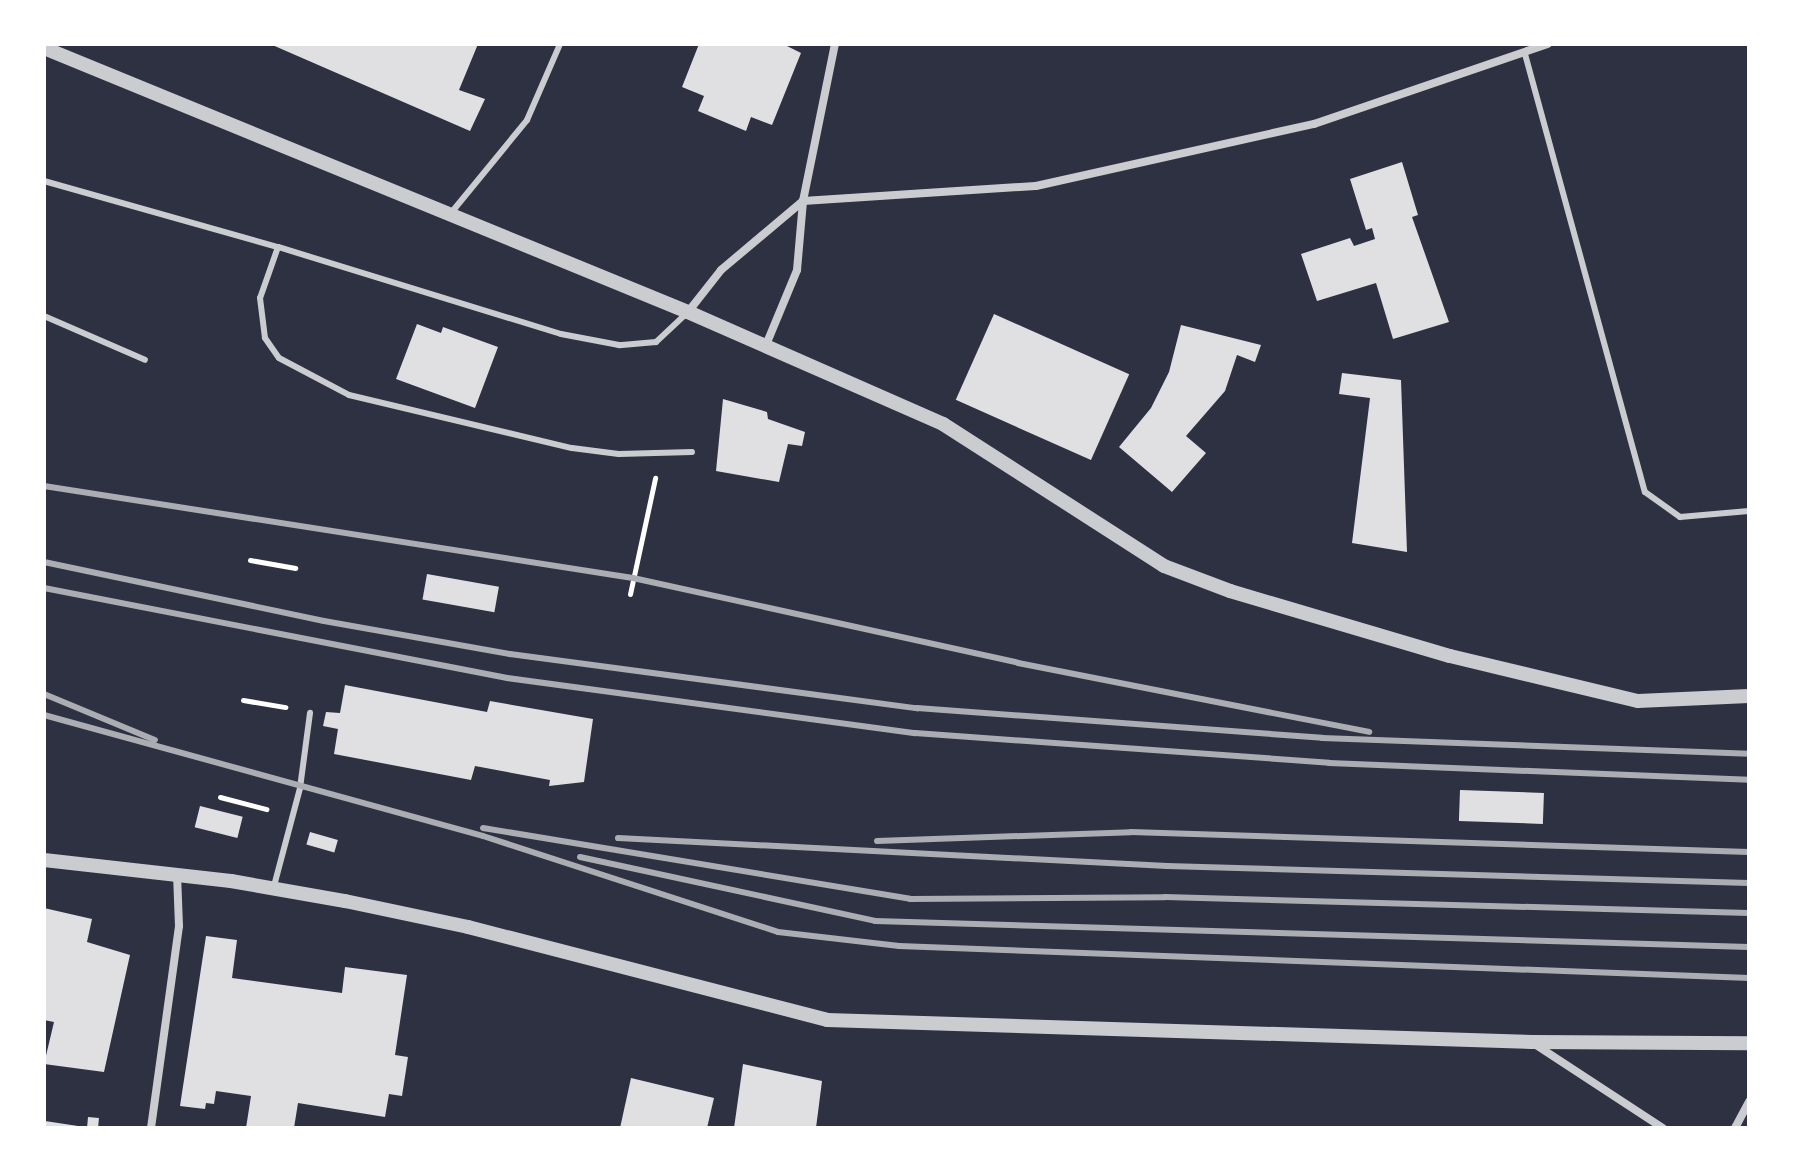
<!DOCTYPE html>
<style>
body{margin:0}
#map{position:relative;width:1793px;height:1172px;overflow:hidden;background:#2d3142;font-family:"Open Sans",sans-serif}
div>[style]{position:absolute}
.building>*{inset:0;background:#e0e0e3;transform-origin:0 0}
.path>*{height:5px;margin:-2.5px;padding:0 2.5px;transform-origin:2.5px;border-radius:2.5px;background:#fff}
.service>*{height:6px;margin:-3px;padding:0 3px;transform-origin:3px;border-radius:3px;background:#caccd0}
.minor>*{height:8px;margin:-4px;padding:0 4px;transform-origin:4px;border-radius:4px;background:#caccd0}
.tertiary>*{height:14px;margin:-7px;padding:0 7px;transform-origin:7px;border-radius:7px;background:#caccd0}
.rail>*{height:6px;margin:-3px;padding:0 3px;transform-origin:3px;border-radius:3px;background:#abadb3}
span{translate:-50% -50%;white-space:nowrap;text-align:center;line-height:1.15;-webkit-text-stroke:7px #fff;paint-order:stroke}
.frame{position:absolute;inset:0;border:46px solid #fff;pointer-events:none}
</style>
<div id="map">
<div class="building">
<div style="clip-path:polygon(270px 44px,478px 44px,459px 90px,485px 99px,470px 131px)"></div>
<div style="clip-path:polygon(699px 44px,783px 44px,801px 53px,772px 125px,751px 117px,746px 131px,698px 111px,704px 96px,682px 87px)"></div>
<div style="clip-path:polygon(1402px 162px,1418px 215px,1412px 217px,1449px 322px,1393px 339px,1376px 283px,1317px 301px,1301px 254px,1350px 238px,1354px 246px,1375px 239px,1372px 228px,1366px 230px,1350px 179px)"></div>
<div style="left:994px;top:314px;width:148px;height:94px;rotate:24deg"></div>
<div style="clip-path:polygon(417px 324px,441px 333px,443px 327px,498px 347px,475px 408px,396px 379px)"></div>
<div style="clip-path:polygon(1181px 325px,1261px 345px,1255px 362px,1237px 355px,1225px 391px,1186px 436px,1206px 453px,1172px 492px,1119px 447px,1151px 408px,1169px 372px)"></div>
<div style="clip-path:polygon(1342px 373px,1401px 380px,1407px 552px,1352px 543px,1370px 398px,1339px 394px)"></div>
<div style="clip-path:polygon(723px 399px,767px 412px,768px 419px,805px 432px,802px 446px,788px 444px,779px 482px,716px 471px)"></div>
<div style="left:427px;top:574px;width:73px;height:26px;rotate:10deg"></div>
<div style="clip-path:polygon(345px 685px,487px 712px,490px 701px,593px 719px,584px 782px,549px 786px,550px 780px,475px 766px,471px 780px,334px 754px,338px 729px,323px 726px,326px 712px,340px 713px)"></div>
<div style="left:1460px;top:790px;width:84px;height:31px;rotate:2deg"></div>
<div style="left:200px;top:806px;width:44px;height:22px;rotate:14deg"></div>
<div style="left:310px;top:832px;width:29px;height:13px;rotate:16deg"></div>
<div style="clip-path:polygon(44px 908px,92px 919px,87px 942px,130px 955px,104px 1072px,44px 1064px,54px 1022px,44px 1020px)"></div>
<div style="clip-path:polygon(206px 936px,237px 940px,232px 978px,342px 993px,345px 967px,407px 975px,395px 1055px,408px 1057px,402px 1096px,389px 1094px,385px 1117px,298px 1103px,294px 1128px,246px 1128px,251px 1096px,216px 1091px,214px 1104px,206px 1103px,205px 1109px,180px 1106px)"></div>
<div style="clip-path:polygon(743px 1064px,822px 1081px,816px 1128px,734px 1128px)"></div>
<div style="clip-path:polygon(631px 1078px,714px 1098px,707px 1128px,620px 1128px)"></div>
<div style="left:88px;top:1117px;width:11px;height:11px;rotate:5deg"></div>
<div style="clip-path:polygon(45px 1121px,78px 1126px,77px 1128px,44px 1128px)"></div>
</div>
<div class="path">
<div style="left:250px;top:560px;width:46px;rotate:10.1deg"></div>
<div style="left:630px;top:594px;width:119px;rotate:-77.8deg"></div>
<div style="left:243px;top:700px;width:43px;rotate:9.5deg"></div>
<div style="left:220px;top:797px;width:48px;rotate:14.6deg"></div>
</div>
<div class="service">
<div style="left:1525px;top:54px;width:454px;rotate:74.7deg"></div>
<div style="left:1645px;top:492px;width:43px;rotate:35.5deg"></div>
<div style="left:1680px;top:517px;width:69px;rotate:-5deg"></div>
<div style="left:44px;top:181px;width:243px;rotate:15.8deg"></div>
<div style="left:451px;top:213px;width:120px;rotate:-50.7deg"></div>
<div style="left:527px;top:120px;width:83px;rotate:-66.5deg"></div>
<div style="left:688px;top:312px;width:44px;rotate:136.8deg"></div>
<div style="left:656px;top:342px;width:37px;rotate:175deg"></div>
<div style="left:619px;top:345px;width:59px;rotate:-169.3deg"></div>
<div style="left:561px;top:334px;width:296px;rotate:-162.9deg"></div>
<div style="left:278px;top:247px;width:54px;rotate:109.4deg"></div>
<div style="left:260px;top:298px;width:40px;rotate:82.9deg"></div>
<div style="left:265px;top:338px;width:24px;rotate:55deg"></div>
<div style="left:279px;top:358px;width:79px;rotate:27.9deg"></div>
<div style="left:349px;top:395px;width:229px;rotate:13.4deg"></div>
<div style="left:572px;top:448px;width:47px;rotate:7.3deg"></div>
<div style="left:619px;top:454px;width:73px;rotate:-1.6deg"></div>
<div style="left:44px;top:316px;width:110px;rotate:23.5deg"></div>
<div style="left:274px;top:886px;width:101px;rotate:-75.1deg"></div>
<div style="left:300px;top:788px;width:76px;rotate:-82.4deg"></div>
</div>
<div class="minor">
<div style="left:803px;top:201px;width:233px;rotate:-3.7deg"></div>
<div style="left:1036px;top:186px;width:285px;rotate:-12.6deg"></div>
<div style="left:1314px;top:124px;width:247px;rotate:-18.9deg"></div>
<div style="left:688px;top:312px;width:53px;rotate:-51.8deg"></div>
<div style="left:721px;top:270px;width:107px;rotate:-40.1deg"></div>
<div style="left:766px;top:345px;width:81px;rotate:-67.5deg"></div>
<div style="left:797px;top:270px;width:69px;rotate:-85deg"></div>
<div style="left:803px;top:201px;width:160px;rotate:-78.5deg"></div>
<div style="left:1536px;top:1045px;width:152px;rotate:33.2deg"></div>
<div style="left:151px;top:1128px;width:204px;rotate:-82.1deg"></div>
<div style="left:179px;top:926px;width:51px;rotate:-92.2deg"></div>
<div style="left:1735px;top:1128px;width:30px;rotate:-62deg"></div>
</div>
<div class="tertiary">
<div style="left:44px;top:48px;width:696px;rotate:22.29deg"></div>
<div style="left:688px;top:312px;width:279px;rotate:23.7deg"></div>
<div style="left:943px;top:424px;width:263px;rotate:32.7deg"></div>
<div style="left:1164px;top:566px;width:71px;rotate:20.7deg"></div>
<div style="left:1230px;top:591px;width:229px;rotate:16.5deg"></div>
<div style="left:1450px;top:656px;width:193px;rotate:13.5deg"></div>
<div style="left:1638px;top:701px;width:111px;rotate:-2.6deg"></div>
<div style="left:44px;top:860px;width:188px;rotate:6.4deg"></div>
<div style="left:231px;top:881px;width:116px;rotate:10deg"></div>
<div style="left:345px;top:901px;width:126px;rotate:11.9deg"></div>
<div style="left:468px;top:927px;width:371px;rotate:14.5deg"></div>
<div style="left:827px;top:1020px;width:705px;rotate:1.79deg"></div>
<div style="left:1532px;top:1042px;width:217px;rotate:0.3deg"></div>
</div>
<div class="rail">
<div style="left:44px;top:486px;width:596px;rotate:8.88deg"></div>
<div style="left:633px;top:578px;width:394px;rotate:12.4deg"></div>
<div style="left:1018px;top:663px;width:358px;rotate:11.1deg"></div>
<div style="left:44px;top:562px;width:286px;rotate:11.9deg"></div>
<div style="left:324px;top:621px;width:189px;rotate:10.1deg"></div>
<div style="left:510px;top:654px;width:411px;rotate:7.6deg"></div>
<div style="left:917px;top:708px;width:406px;rotate:4.2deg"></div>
<div style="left:1322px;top:738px;width:427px;rotate:2.1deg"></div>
<div style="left:44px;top:588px;width:472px;rotate:11deg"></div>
<div style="left:507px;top:678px;width:412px;rotate:7.7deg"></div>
<div style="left:915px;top:733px;width:415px;rotate:4.1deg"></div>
<div style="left:1329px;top:763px;width:420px;rotate:2.3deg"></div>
<div style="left:44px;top:694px;width:120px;rotate:22.5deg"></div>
<div style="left:44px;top:715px;width:455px;rotate:15.4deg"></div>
<div style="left:483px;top:836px;width:310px;rotate:18deg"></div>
<div style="left:778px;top:932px;width:122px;rotate:6.6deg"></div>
<div style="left:899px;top:946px;width:851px;rotate:2.16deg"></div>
<div style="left:483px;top:828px;width:433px;rotate:9.4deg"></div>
<div style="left:910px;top:899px;width:255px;rotate:-0.4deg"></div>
<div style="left:1165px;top:897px;width:584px;rotate:1.57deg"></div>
<div style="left:618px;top:838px;width:550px;rotate:2.92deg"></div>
<div style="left:1167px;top:866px;width:582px;rotate:1.67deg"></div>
<div style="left:877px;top:841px;width:254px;rotate:-2deg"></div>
<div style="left:1131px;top:832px;width:618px;rotate:1.85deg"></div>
<div style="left:580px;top:857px;width:302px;rotate:12.2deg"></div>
<div style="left:875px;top:921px;width:874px;rotate:1.7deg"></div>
</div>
<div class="frame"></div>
</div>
